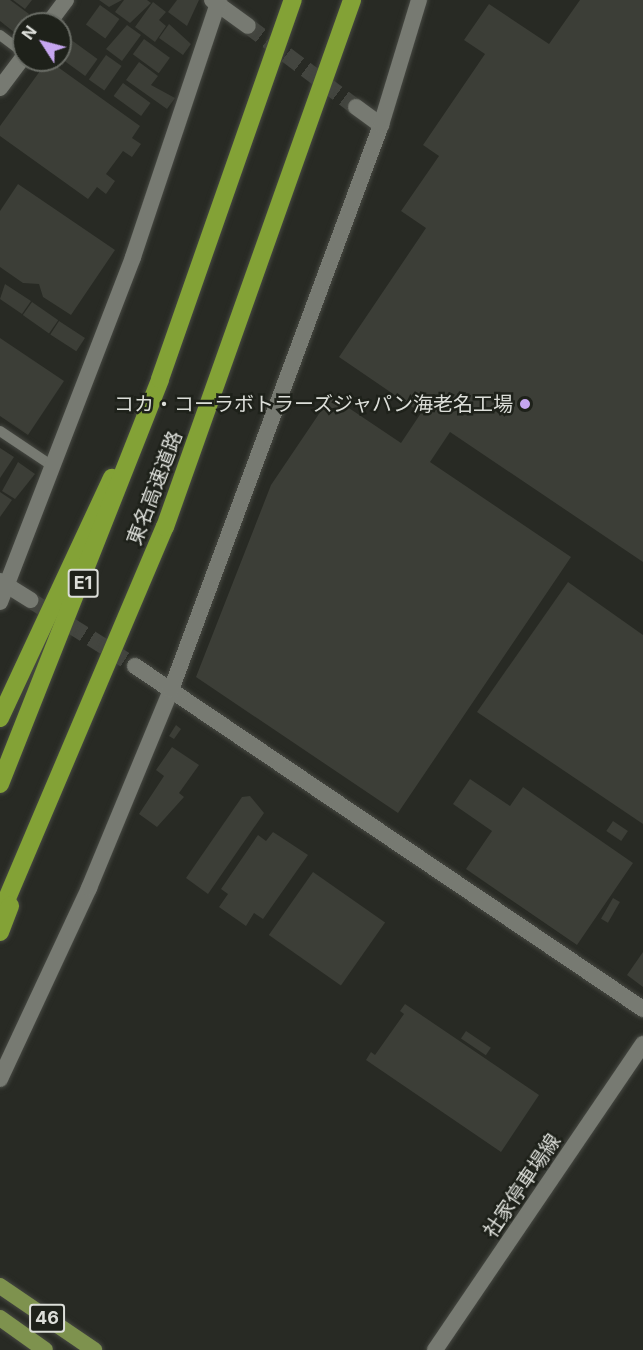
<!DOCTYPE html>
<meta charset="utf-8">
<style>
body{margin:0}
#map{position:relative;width:643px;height:1350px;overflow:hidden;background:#282a24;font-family:Inter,"Noto Sans JP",sans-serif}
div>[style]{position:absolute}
.building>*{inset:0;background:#3c3e37;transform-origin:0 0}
.minor-tunnel>*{height:16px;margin-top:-8px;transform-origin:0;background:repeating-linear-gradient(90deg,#43453f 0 16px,transparent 0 24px)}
.roads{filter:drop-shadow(0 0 2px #464842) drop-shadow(0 0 2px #464842)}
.service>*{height:10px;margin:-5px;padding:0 5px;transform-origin:5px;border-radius:5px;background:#777a72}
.minor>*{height:16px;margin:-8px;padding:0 8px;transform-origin:8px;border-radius:8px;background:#777a72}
.secondary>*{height:16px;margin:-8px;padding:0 8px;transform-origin:8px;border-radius:8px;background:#777a72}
.primary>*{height:16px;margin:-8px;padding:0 8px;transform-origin:8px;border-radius:8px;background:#7e924e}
.motorway>*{height:18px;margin:-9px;padding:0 9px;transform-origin:9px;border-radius:9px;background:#83a236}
.dots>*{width:16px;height:16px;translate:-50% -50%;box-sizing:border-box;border:3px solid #1e211a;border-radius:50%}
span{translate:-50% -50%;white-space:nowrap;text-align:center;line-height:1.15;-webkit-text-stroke:5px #1e211a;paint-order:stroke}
.shield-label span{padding:2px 4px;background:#1e211a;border:2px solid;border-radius:4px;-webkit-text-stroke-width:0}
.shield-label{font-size:18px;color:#dcded9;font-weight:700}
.poi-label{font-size:20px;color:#dcded9}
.right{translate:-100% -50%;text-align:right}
.street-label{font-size:20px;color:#dcded9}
.north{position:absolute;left:12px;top:12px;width:60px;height:60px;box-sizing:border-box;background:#1e211a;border:2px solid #6a6d66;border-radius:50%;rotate:306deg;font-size:16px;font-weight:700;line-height:24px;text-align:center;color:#dcded9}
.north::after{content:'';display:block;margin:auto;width:21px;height:27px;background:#c6a6f0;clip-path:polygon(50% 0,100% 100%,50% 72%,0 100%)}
</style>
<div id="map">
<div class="building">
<div style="clip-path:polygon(0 0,10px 0,29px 14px,15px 33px,0 21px)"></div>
<div style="clip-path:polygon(13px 0,32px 0,25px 9px)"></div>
<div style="clip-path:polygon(99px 0,122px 0,109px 7px)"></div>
<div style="clip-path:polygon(124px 0,147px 0,151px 3px,130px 23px,115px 12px)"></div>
<div style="clip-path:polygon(177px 0,199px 0,187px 26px,168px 12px)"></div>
<div style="clip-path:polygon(580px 0,643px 0,643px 562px,450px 432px,430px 462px,571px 557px,398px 813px,196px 677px,271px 485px,331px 396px,401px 443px,421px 413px,339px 357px,426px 228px,401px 211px,439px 156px,423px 145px,485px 54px,464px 40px,489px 4px,549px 44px)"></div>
<div style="clip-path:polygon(153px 2px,166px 12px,159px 20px,166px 26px,155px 42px,135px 27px)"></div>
<div style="left:100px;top:5px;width:24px;height:24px;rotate:36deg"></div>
<div style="clip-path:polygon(169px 24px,191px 44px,183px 55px,159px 38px)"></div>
<div style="clip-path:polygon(127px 25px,141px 35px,122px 61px,106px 49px)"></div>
<div style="left:70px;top:39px;width:34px;height:21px;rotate:36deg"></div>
<div style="left:144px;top:39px;width:32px;height:19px;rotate:36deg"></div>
<div style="left:106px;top:55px;width:19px;height:30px;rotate:35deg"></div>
<div style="clip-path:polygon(48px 60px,140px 126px,132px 138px,141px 144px,132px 157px,123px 151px,106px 174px,115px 181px,106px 194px,97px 187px,88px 199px,0 136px,0 126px)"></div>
<div style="clip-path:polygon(139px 62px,158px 76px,151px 85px,175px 98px,167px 109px,126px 80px)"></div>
<div style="left:123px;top:83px;width:34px;height:16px;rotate:36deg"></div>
<div style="clip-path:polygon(18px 184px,115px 250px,71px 315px,43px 297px,39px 284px,23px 283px,0 267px,0 211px)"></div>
<div style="clip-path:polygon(5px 284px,31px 301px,22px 314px,0 299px)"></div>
<div style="left:32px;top:302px;width:32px;height:16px;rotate:35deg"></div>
<div style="left:59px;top:321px;width:31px;height:16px;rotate:33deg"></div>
<div style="clip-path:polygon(0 338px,64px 381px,28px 435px,0 416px)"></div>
<div style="clip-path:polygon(0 448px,14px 457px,0 478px)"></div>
<div style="clip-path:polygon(18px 462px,35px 474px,15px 499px,2px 491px)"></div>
<div style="clip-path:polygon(0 492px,12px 500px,0 517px)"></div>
<div style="clip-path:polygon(568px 582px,643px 635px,643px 824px,477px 712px)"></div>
<div style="clip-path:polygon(176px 725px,181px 729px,174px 739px,169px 736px)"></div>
<div style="clip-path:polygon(172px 747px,199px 765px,179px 793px,184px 797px,157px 827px,139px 814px,164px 776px,156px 770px)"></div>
<div style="clip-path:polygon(470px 779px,510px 806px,523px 787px,633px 863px,577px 945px,466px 869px,492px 831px,453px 804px)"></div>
<div style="clip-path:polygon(250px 796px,264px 813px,208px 894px,186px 878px,242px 797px)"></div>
<div style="left:613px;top:821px;width:18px;height:12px;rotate:34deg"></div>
<div style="clip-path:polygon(273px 832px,308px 855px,263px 919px,254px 913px,246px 926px,219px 907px,228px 894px,221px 889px,258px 835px,266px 841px)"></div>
<div style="left:313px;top:872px;width:88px;height:77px;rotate:35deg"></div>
<div style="left:613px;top:898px;width:8px;height:24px;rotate:30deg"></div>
<div style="clip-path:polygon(643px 952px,643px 987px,627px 975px)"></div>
<div style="clip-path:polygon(405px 1004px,539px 1095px,501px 1152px,366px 1060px,371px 1052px,375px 1055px,404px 1014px,400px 1011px)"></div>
<div style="left:466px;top:1031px;width:30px;height:9px;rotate:34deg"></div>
</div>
<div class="minor-tunnel">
<div style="left:248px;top:26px;width:135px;rotate:36.9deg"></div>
<div style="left:30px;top:600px;width:124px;rotate:32.2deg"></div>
</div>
<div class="roads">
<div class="service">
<div style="left:0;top:35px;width:30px;rotate:37deg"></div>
<div style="left:0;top:431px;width:65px;rotate:33.7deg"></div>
</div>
<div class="minor">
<div style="left:212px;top:0;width:44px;rotate:35.8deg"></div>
<div style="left:48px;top:24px;width:30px;rotate:-53deg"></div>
<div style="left:0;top:88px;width:40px;rotate:-53deg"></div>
<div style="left:356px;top:107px;width:31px;rotate:36deg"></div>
<div style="left:0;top:581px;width:36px;rotate:32deg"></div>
<div style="left:0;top:602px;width:370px;rotate:-68.9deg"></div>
<div style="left:133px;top:257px;width:271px;rotate:-71.5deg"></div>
<div style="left:135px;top:666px;width:613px;rotate:34.03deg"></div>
<div style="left:0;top:1079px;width:211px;rotate:-65deg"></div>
<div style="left:89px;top:888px;width:214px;rotate:-67.5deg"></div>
<div style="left:171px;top:690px;width:603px;rotate:-69.61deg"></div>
<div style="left:381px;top:125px;width:131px;rotate:-73.1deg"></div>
</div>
<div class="secondary">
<div style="left:435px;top:1350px;width:370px;rotate:-55.8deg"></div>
</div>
<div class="primary">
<div style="left:0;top:1286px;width:114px;rotate:34.2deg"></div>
<div style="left:0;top:1318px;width:55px;rotate:35.4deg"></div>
</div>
<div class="motorway">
<div style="left:0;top:718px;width:265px;rotate:-65deg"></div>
<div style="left:0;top:784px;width:435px;rotate:-68.4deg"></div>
<div style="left:160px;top:379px;width:402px;rotate:-70.7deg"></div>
<div style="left:0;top:915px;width:422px;rotate:-67deg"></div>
<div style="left:165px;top:527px;width:559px;rotate:-70.46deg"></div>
<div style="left:0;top:932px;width:28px;rotate:-69deg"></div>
</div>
</div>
<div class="dots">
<div style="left:525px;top:404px;background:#c6a6f0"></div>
</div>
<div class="shield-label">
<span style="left:83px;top:583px">E1</span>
<span style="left:47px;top:1318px">46</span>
</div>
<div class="poi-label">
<span class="right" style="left:513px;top:404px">コカ・コーラボトラーズジャパン海老名工場</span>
</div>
<div class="street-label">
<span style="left:155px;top:488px;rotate:-69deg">東名高速道路</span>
<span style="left:522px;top:1186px;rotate:-56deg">社家停車場線</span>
</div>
<div class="north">N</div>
</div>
